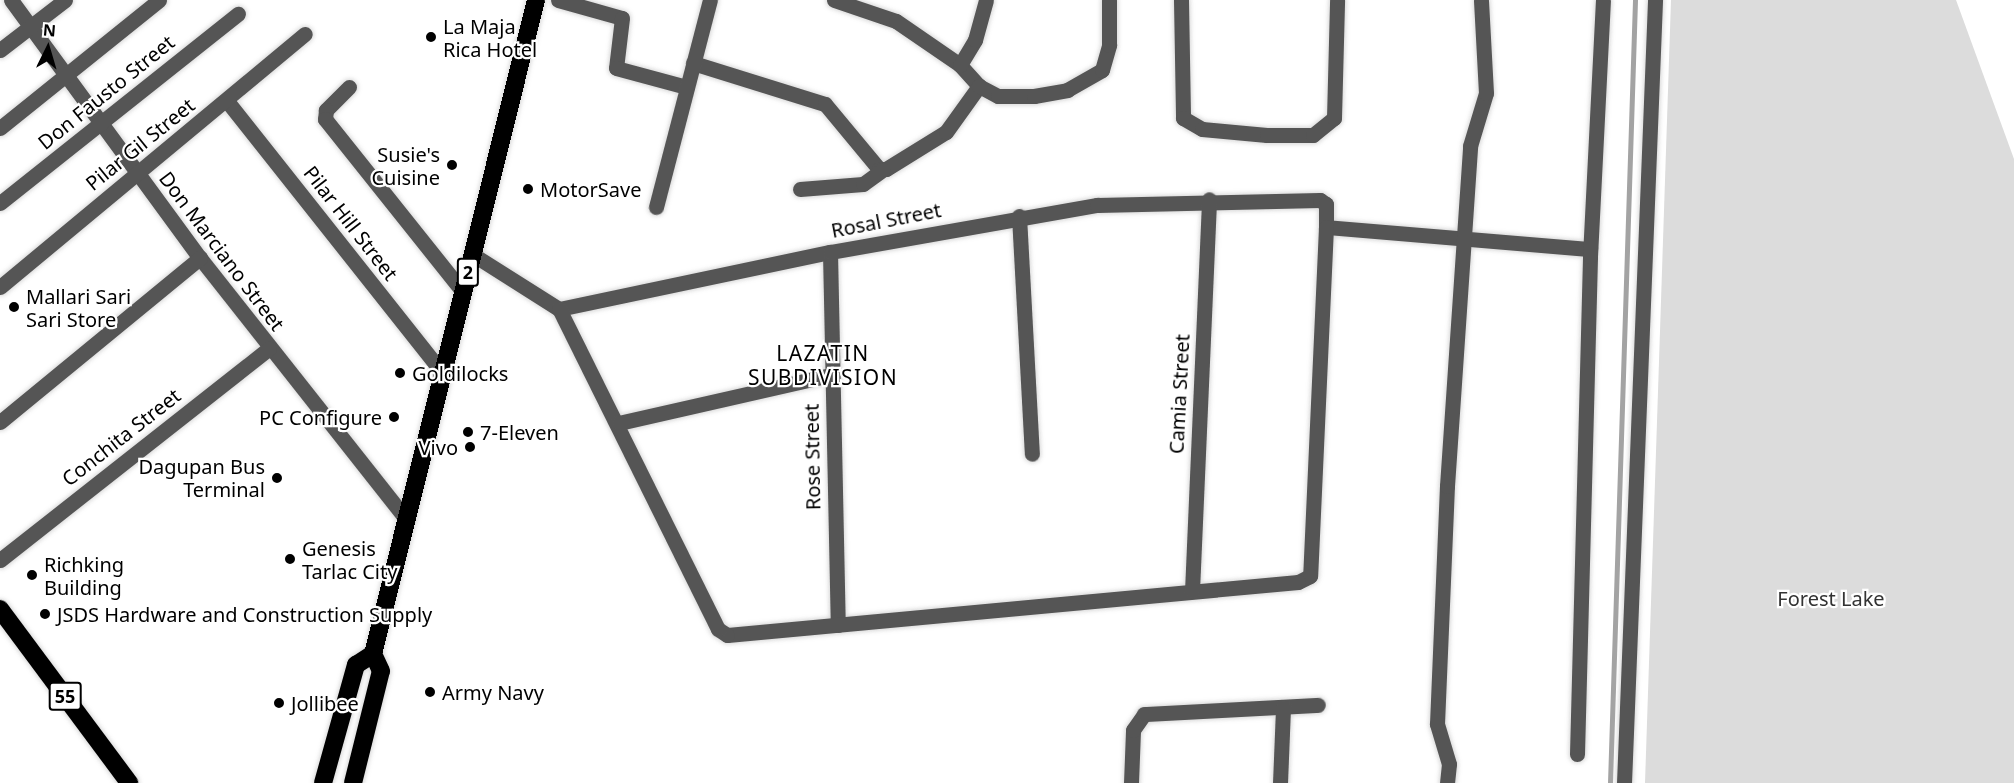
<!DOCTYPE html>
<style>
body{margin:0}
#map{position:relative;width:2014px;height:783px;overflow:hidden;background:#fff;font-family:"Noto Sans",sans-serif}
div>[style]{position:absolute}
.green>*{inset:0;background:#dcdcdc}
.stream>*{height:4.5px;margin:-2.25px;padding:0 2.25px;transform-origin:2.25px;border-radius:2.25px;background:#a3a3a3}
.roads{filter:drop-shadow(0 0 2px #dbdbdb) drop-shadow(0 0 2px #dbdbdb)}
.minor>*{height:15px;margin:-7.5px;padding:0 7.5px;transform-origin:7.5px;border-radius:7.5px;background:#555}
.highway>*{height:18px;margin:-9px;padding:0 9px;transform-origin:9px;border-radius:9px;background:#000}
.dots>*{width:16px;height:16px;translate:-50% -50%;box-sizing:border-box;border:3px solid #fff;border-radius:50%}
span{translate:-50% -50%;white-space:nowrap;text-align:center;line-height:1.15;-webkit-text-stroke:4.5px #fff;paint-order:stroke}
.shield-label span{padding:2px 4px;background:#fff;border:2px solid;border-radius:4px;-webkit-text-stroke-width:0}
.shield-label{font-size:18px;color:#000;font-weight:700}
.poi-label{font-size:20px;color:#000}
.left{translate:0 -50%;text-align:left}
.right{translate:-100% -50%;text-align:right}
.street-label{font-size:20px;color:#000}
.park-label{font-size:20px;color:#333}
.neighbourhood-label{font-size:21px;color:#000;letter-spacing:1.5px}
.north{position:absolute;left:18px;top:18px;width:60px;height:60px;-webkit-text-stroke:4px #fff;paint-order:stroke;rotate:5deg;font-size:16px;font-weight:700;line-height:24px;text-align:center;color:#000}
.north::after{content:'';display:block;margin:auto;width:21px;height:27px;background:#000;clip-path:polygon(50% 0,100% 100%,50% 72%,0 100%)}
</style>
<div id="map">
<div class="green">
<div style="clip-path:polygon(1671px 0,1956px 0,2014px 159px,2014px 783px,1645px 783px)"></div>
</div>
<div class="stream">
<div style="left:1610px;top:783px;width:783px;rotate:-88.17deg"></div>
</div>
<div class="roads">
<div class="minor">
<div style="left:11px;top:0;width:320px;rotate:53.8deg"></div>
<div style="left:200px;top:258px;width:334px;rotate:51.7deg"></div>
<div style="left:558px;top:0;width:66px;rotate:15.7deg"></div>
<div style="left:622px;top:18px;width:50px;rotate:96.8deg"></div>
<div style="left:616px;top:68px;width:73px;rotate:15deg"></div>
<div style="left:834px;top:0;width:65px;rotate:18.7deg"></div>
<div style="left:896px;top:21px;width:78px;rotate:34.5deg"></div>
<div style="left:960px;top:65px;width:28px;rotate:48deg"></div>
<div style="left:1181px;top:0;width:118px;rotate:89deg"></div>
<div style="left:1183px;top:118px;width:22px;rotate:30deg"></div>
<div style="left:1202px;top:129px;width:65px;rotate:5.3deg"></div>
<div style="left:1267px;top:135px;width:46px"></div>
<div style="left:1313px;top:135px;width:27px;rotate:-39deg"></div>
<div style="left:1334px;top:118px;width:118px;rotate:-88.5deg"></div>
<div style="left:0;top:50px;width:82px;rotate:-37.6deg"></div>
<div style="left:693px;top:63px;width:138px;rotate:17.3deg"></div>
<div style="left:825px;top:104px;width:85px;rotate:50.3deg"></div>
<div style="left:879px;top:169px;width:7px"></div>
<div style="left:886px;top:169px;width:70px;rotate:-31.7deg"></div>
<div style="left:946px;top:132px;width:57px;rotate:-54.3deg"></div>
<div style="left:979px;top:86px;width:21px;rotate:28deg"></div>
<div style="left:998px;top:96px;width:36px"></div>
<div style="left:1034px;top:96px;width:34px;rotate:-10deg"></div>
<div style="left:1067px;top:90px;width:40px;rotate:-29.7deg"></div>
<div style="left:1102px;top:70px;width:26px;rotate:-74deg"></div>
<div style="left:1109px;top:45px;width:45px;rotate:-90deg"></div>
<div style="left:960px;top:65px;width:29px;rotate:-59deg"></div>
<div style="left:975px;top:40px;width:41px;rotate:-74.6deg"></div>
<div style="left:349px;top:87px;width:33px;rotate:135deg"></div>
<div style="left:326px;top:110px;width:9px;rotate:96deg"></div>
<div style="left:325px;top:119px;width:221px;rotate:51.4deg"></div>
<div style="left:227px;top:101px;width:346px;rotate:51.6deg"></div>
<div style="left:0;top:128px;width:204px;rotate:-38.8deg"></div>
<div style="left:800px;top:189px;width:63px;rotate:-4.5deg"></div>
<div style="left:863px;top:184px;width:24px;rotate:-36deg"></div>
<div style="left:0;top:203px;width:304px;rotate:-38.5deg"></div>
<div style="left:656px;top:207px;width:214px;rotate:-75.4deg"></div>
<div style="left:1019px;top:216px;width:238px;rotate:86.9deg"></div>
<div style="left:1326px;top:227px;width:265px;rotate:4.8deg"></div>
<div style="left:830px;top:252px;width:373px;rotate:88.8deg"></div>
<div style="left:472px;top:254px;width:103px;rotate:32.3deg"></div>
<div style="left:559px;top:309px;width:277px;rotate:-11.9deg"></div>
<div style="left:830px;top:252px;width:271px;rotate:-10deg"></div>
<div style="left:1097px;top:205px;width:223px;rotate:-1.3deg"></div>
<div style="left:1320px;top:200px;width:7px;rotate:34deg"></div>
<div style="left:1326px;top:204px;width:23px;rotate:90deg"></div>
<div style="left:1326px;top:227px;width:349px;rotate:92.6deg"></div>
<div style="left:1310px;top:576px;width:13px;rotate:153deg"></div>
<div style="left:1298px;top:582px;width:573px;rotate:174.7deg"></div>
<div style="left:727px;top:635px;width:11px;rotate:-146deg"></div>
<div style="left:718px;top:629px;width:357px;rotate:-116.4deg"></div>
<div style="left:0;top:287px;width:396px;rotate:-39.7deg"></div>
<div style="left:0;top:422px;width:259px;rotate:-39.4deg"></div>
<div style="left:619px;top:423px;width:217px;rotate:-12.8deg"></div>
<div style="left:0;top:560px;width:342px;rotate:-38.2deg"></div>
<div style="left:1192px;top:591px;width:392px;rotate:-87.5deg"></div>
<div style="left:1577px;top:754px;width:498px;rotate:-88.5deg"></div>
<div style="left:1590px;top:256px;width:256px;rotate:-87.1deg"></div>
<div style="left:1131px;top:783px;width:53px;rotate:-87.8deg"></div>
<div style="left:1133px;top:730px;width:19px;rotate:-55deg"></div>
<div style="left:1144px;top:714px;width:174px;rotate:-3deg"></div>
<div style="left:1280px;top:783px;width:76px;rotate:-87.7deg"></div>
<div style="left:1447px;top:783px;width:19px;rotate:-84deg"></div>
<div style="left:1449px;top:764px;width:42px;rotate:-106.7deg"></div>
<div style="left:1437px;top:724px;width:238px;rotate:-87.6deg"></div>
<div style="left:1447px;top:486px;width:341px;rotate:-86.1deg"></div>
<div style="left:1470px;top:146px;width:55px;rotate:-73.2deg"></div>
<div style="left:1486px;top:93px;width:93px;rotate:-93.1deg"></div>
<div style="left:1624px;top:783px;width:784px;rotate:-87.73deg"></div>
</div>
<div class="highway">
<div style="left:0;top:609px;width:217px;rotate:53.4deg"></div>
<div style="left:323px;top:783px;width:123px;rotate:-74.4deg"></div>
<div style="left:356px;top:665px;width:20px;rotate:-33deg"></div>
<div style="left:353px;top:783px;width:115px;rotate:-76deg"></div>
<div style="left:381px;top:671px;width:19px;rotate:-115deg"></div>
<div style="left:373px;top:654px;width:674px;rotate:-76deg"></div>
</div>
</div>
<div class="dots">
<div style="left:431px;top:37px;background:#000"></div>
<div style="left:452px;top:165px;background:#000"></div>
<div style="left:528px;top:189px;background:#000"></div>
<div style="left:14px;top:307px;background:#000"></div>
<div style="left:400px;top:373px;background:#000"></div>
<div style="left:394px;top:417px;background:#000"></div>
<div style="left:468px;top:432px;background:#000"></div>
<div style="left:470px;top:447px;background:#000"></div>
<div style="left:277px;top:478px;background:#000"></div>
<div style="left:290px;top:559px;background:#000"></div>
<div style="left:32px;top:575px;background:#000"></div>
<div style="left:45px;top:614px;background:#000"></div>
<div style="left:430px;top:692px;background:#000"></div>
<div style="left:279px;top:703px;background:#000"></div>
</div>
<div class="shield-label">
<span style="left:468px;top:272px">2</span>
<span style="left:65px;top:696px">55</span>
</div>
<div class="poi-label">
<span class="left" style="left:443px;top:38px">La Maja<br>Rica Hotel</span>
<span class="right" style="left:440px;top:166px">Susie's<br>Cuisine</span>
<span class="left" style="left:540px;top:189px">MotorSave</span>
<span class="left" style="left:26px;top:308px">Mallari Sari<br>Sari Store</span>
<span class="left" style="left:412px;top:373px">Goldilocks</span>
<span class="right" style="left:382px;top:417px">PC Configure</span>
<span class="left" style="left:480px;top:432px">7-Eleven</span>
<span class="right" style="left:458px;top:447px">Vivo</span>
<span class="right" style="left:265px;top:478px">Dagupan Bus<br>Terminal</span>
<span class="left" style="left:302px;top:560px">Genesis<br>Tarlac City</span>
<span class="left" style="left:44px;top:576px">Richking<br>Building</span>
<span class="left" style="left:57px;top:614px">JSDS Hardware and Construction Supply</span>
<span class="left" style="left:442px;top:692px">Army Navy</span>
<span class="left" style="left:291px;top:703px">Jollibee</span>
</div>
<div class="street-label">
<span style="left:106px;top:92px;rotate:-39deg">Don Fausto Street</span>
<span style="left:140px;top:144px;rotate:-39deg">Pilar Gil Street</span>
<span style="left:886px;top:220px;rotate:-11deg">Rosal Street</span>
<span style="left:351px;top:223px;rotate:52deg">Pilar Hill Street</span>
<span style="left:222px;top:251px;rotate:53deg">Don Marciano Street</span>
<span style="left:1179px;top:394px;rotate:-87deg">Camia Street</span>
<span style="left:121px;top:437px;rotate:-38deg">Conchita Street</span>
<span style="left:812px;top:457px;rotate:-91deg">Rose Street</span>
</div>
<div class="park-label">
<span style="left:1831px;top:598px">Forest Lake</span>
</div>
<div class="neighbourhood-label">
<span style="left:823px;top:365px">LAZATIN<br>SUBDIVISION</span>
</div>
<div class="north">N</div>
</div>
